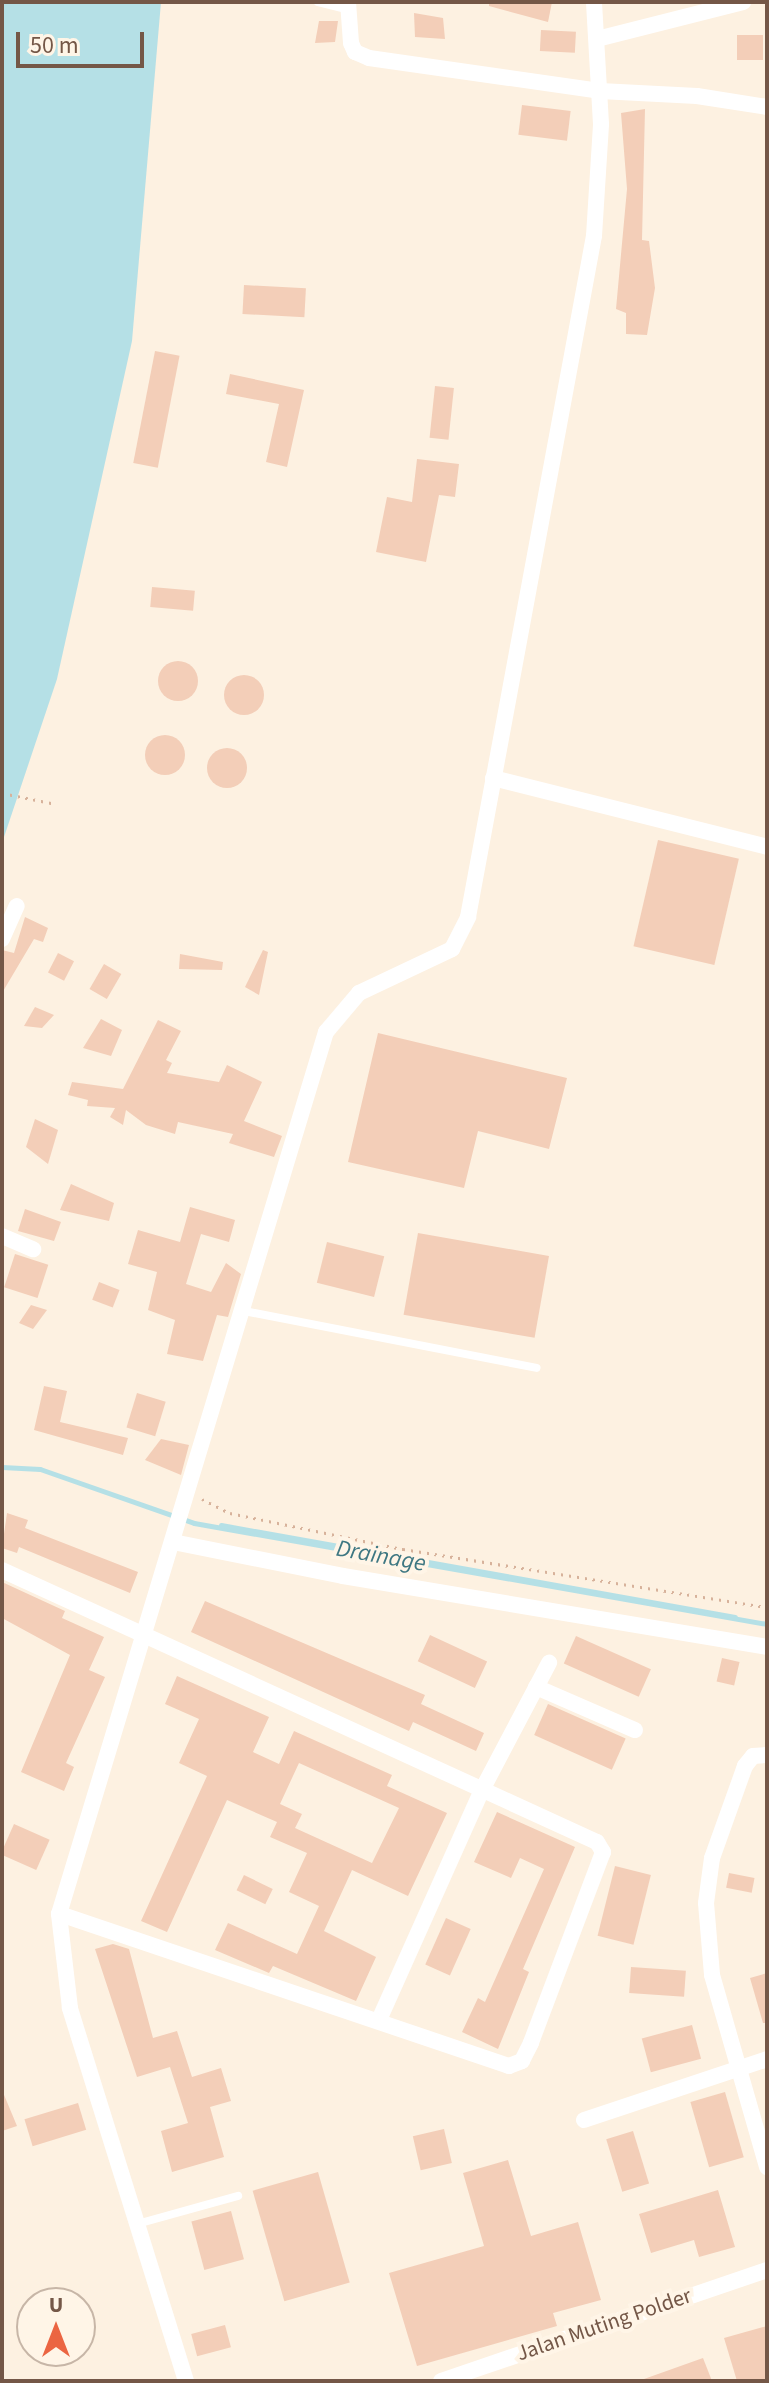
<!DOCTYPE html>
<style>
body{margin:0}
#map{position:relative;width:769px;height:2383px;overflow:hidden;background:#fdf1e1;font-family:"Source Sans 3",sans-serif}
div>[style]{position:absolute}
.water>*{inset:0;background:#b5e0e6}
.stream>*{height:5px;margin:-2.5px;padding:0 2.5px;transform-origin:2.5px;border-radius:2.5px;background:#b5e0e6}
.building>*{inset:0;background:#f3ceb8;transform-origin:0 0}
.round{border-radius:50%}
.path>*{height:3px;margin-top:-1.5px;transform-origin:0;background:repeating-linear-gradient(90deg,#d7b29b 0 2px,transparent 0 8px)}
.service>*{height:8px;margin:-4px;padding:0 4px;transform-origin:4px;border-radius:4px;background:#fff}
.minor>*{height:16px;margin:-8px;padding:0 8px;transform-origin:8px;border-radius:8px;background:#fff}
span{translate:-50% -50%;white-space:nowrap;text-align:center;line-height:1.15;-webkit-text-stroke:8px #fff5e7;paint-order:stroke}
.street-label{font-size:22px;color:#745747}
.water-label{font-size:24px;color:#3e7782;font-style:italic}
.frame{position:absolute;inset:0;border:4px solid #745747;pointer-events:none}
.north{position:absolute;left:16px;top:2287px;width:80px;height:80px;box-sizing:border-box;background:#fff5e7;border:2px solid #c7b6a7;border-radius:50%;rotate:0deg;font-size:22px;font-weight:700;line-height:32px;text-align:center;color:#745747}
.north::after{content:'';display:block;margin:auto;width:28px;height:36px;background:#eb6542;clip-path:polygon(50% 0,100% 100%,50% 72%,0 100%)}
.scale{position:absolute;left:16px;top:32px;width:128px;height:36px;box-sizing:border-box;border:4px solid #745747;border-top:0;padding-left:10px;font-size:24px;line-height:28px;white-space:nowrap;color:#745747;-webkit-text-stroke:6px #fff5e7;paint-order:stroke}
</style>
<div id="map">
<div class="water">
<div style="clip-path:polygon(2px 2px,161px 2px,132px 341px,57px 679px,2px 843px)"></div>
</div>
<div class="stream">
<div style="left:2px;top:1467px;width:38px;rotate:3deg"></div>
<div style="left:40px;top:1469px;width:163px;rotate:19.3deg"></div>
<div style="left:194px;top:1523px;width:582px;rotate:10deg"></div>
<div style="left:221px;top:1525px;width:522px;rotate:10.15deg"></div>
</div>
<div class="building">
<div style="clip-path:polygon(489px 2px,552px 2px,548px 22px,489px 6px)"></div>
<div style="clip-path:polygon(414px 13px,443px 18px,445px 39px,415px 37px)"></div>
<div style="clip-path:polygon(319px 21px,338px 21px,335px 42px,315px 43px)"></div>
<div style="left:541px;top:30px;width:35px;height:21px;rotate:3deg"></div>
<div style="left:737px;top:35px;width:26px;height:25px"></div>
<div style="left:522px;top:105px;width:49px;height:30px;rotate:7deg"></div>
<div style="clip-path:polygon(645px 109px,642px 240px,649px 241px,655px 288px,647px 335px,626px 334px,626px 313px,616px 309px,627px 189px,621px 113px)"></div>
<div style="left:244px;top:285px;width:62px;height:29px;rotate:3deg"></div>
<div style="left:155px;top:351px;width:25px;height:114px;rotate:11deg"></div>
<div style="clip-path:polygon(230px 374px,304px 390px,287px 467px,266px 462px,279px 404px,226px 394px)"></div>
<div style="left:435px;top:386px;width:19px;height:52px;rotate:6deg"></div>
<div style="clip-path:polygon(417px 459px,459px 464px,455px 497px,439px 495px,426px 562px,376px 552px,387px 497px,412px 502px)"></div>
<div style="left:152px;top:587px;width:43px;height:20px;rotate:5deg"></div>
<div class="round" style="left:158px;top:661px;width:40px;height:40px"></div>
<div class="round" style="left:224px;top:675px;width:40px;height:40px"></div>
<div class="round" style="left:145px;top:735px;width:40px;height:40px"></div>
<div class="round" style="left:207px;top:748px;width:40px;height:40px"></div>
<div style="left:658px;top:840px;width:83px;height:109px;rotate:13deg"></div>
<div style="clip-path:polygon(25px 917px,48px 928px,43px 942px,34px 939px,2px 993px,2px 950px,14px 953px)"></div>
<div style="clip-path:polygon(263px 950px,268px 952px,259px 995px,245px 987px)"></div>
<div style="left:58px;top:953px;width:18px;height:22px;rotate:27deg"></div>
<div style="clip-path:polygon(180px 954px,223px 962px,222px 970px,179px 969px)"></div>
<div style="left:104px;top:964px;width:20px;height:29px;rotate:30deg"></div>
<div style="clip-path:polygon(35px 1007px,54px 1015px,42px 1028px,24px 1026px)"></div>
<div style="clip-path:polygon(101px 1019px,122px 1030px,111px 1056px,83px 1048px)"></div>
<div style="clip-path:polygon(158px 1020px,181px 1031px,166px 1060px,172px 1063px,167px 1073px,219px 1082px,227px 1065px,262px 1082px,244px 1121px,282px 1136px,274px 1157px,229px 1143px,233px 1134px,178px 1122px,175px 1134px,146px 1125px,126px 1110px,123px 1125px,110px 1117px,115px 1108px,87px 1106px,88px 1100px,68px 1095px,72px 1082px,123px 1089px)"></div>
<div style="clip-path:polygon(378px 1033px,567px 1078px,549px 1149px,478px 1131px,464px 1188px,348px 1162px)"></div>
<div style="clip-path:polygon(35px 1119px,58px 1130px,48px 1164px,26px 1147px)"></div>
<div style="clip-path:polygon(71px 1184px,114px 1203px,109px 1221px,60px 1210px)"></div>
<div style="clip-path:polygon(190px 1207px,235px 1220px,229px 1242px,201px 1234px,186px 1284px,211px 1292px,226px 1263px,241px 1274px,228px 1317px,217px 1315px,203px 1361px,167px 1354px,175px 1320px,148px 1310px,157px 1272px,128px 1264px,138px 1230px,180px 1242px)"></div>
<div style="clip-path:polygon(25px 1209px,61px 1222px,54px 1241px,18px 1231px)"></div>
<div style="left:418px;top:1233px;width:133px;height:83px;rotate:10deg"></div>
<div style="left:327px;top:1242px;width:59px;height:42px;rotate:14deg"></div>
<div style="left:15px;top:1254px;width:35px;height:35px;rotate:18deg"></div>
<div style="left:99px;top:1282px;width:22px;height:19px;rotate:21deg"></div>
<div style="clip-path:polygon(31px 1305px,47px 1310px,33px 1329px,19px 1323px)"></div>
<div style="clip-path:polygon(44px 1386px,67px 1391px,60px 1422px,128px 1438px,123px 1455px,34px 1430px)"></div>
<div style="left:137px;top:1393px;width:30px;height:36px;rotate:17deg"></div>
<div style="clip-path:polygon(161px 1439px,189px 1445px,181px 1475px,145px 1460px)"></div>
<div style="clip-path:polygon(7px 1513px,28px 1520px,25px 1528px,138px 1572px,130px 1593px,19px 1547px,17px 1553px,2px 1548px)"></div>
<div style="clip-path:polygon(2px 1582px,65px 1611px,62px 1618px,104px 1637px,89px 1670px,105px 1677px,66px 1763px,74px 1767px,64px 1791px,21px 1772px,70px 1655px,2px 1618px)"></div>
<div style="clip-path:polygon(205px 1601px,425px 1695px,421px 1704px,484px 1733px,476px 1751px,413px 1722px,409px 1731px,191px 1632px)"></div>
<div style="left:430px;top:1635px;width:63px;height:29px;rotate:25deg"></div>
<div style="left:576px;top:1636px;width:82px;height:30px;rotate:24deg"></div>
<div style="left:722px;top:1658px;width:18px;height:24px;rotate:13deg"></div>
<div style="clip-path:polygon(evenodd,177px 1676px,269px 1717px,253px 1752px,279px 1764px,294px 1731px,392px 1775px,387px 1786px,447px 1813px,408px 1896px,352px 1870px,324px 1931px,376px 1957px,356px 2001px,273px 1966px,269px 1973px,215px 1950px,228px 1923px,297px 1954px,319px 1906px,289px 1892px,307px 1853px,270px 1837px,277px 1822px,227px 1800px,167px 1932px,141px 1921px,207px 1776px,179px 1763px,199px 1719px,165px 1704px,177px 1676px,299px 1763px,399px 1808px,372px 1863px,295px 1828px,302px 1814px,280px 1804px,299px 1763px)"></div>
<div style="left:548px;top:1704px;width:85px;height:34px;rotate:24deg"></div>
<div style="clip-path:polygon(497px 1812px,575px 1847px,523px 1969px,529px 1972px,498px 2049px,462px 2032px,478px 1998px,485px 2002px,544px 1869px,520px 1858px,511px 1878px,474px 1862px)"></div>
<div style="left:14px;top:1824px;width:39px;height:33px;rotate:24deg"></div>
<div style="left:615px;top:1866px;width:37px;height:72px;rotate:14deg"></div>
<div style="left:729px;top:1873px;width:26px;height:15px;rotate:11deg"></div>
<div style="left:244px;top:1875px;width:32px;height:17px;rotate:26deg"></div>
<div style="left:446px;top:1918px;width:27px;height:51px;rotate:24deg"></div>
<div style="clip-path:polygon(113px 1944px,129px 1949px,153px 2038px,177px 2031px,192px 2077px,221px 2068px,231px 2101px,210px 2107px,224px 2157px,172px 2172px,161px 2131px,188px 2123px,170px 2067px,137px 2077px,95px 1949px)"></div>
<div style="left:631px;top:1967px;width:55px;height:26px;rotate:4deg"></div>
<div style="clip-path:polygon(767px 1973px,767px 2023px,763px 2023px,750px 1978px)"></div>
<div style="left:692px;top:2025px;width:35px;height:52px;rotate:75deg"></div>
<div style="clip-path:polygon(2px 2090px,17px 2126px,2px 2131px)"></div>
<div style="left:725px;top:2092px;width:68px;height:36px;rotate:74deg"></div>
<div style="left:78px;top:2103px;width:28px;height:56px;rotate:73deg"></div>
<div style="left:444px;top:2129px;width:35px;height:32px;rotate:77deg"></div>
<div style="left:633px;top:2131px;width:55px;height:28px;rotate:73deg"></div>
<div style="clip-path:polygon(508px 2160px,531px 2236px,578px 2222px,601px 2300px,553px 2313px,557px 2326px,417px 2366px,389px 2273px,484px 2246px,463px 2173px)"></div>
<div style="left:318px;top:2172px;width:115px;height:68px;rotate:74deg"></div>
<div style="clip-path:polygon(718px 2190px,735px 2247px,699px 2257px,694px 2240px,651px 2253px,639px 2214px)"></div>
<div style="left:231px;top:2211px;width:50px;height:41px;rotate:75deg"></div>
<div style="left:225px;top:2325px;width:23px;height:35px;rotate:75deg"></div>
<div style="clip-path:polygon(767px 2326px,767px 2381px,737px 2381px,724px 2338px)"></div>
<div style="clip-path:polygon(703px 2358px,712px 2381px,644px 2381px,644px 2379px)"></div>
</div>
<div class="path">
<div style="left:2px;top:793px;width:55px;rotate:11.5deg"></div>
<div style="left:202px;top:1499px;width:31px;rotate:27deg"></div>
<div style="left:230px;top:1513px;width:177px;rotate:11.8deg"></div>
<div style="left:403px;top:1549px;width:369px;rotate:9.1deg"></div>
</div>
<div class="service">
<div style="left:318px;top:2px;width:30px;rotate:14deg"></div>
<div style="left:244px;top:1311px;width:298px;rotate:11deg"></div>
<div style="left:137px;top:2224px;width:105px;rotate:-15.5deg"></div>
</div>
<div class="minor">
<div style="left:348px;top:2px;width:41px;rotate:85.8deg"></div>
<div style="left:351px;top:43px;width:10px;rotate:66deg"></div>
<div style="left:355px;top:52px;width:15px;rotate:23deg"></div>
<div style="left:369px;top:58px;width:233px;rotate:8.1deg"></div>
<div style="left:600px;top:91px;width:97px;rotate:3deg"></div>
<div style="left:697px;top:96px;width:71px;rotate:8.9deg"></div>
<div style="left:597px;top:39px;width:151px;rotate:-14.2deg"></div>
<div style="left:493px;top:778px;width:283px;rotate:14.1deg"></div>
<div style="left:2px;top:939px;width:36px;rotate:-66deg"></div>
<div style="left:2px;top:1236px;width:34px;rotate:23deg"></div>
<div style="left:173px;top:1542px;width:173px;rotate:11.3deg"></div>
<div style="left:343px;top:1576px;width:430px;rotate:9.5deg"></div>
<div style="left:2px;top:1570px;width:654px;rotate:24.57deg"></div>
<div style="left:597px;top:1842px;width:12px;rotate:59deg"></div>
<div style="left:603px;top:1852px;width:204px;rotate:110.7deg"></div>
<div style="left:531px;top:2043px;width:20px;rotate:117deg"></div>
<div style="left:522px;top:2061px;width:14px;rotate:159deg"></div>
<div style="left:509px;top:2066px;width:475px;rotate:-161.3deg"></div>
<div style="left:536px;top:1687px;width:108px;rotate:23.5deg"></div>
<div style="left:767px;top:1755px;width:14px;rotate:176deg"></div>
<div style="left:753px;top:1756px;width:13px;rotate:129deg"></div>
<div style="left:745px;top:1766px;width:98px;rotate:109.7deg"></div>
<div style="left:712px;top:1858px;width:45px;rotate:97.6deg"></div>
<div style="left:706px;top:1903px;width:72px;rotate:85.2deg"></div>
<div style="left:712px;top:1975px;width:200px;rotate:74deg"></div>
<div style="left:379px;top:2020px;width:252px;rotate:-65.9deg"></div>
<div style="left:482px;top:1790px;width:144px;rotate:-62.2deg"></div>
<div style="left:584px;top:2120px;width:193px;rotate:-18.4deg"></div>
<div style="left:186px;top:2381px;width:391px;rotate:-107.3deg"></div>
<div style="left:70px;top:2008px;width:95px;rotate:-96.7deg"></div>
<div style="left:59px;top:1914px;width:922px;rotate:-73.16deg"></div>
<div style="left:326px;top:1032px;width:51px;rotate:-49.8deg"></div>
<div style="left:359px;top:993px;width:103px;rotate:-25.3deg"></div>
<div style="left:452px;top:949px;width:36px;rotate:-63deg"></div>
<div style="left:468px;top:917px;width:693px;rotate:-79.52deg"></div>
<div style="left:594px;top:236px;width:112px;rotate:-86.4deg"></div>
<div style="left:601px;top:124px;width:122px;rotate:-93.3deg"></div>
<div style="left:441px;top:2381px;width:344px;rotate:-18.8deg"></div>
</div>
<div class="street-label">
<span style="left:604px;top:2325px;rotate:-19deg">Jalan Muting Polder</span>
</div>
<div class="water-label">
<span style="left:381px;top:1556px;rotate:10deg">Drainage</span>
</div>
<div class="frame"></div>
<div class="north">U</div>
<div class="scale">50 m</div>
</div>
